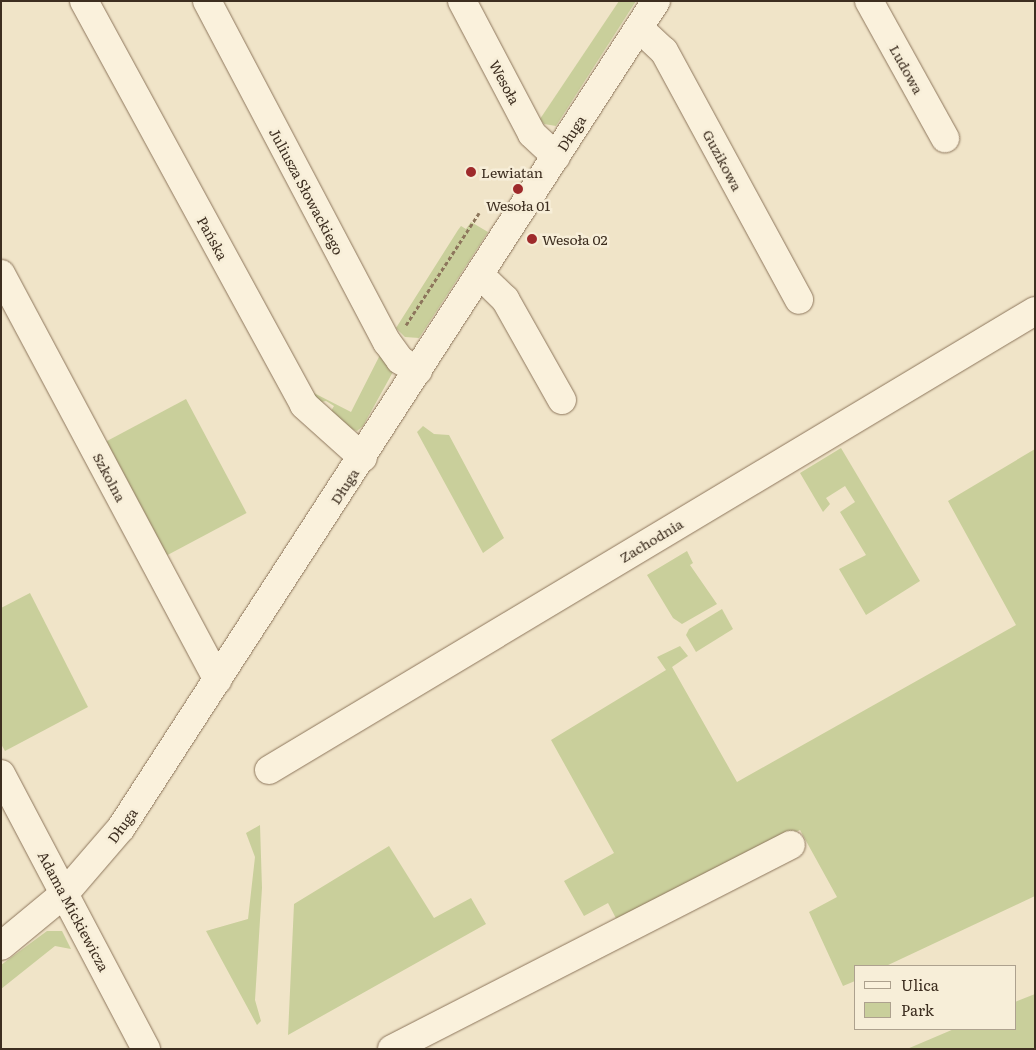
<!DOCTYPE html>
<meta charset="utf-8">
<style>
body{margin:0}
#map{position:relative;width:1036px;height:1050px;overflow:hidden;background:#f0e4c8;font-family:Literata,serif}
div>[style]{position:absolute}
.green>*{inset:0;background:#c9cf9b;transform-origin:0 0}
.path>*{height:3px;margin-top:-1.5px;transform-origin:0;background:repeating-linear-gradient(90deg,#8d765c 0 4px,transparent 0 6.5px)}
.roads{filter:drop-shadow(0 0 1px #8d765c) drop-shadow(0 0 1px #8d765c)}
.minor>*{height:28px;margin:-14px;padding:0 14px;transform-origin:14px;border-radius:14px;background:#faf1dc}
.dots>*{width:14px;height:14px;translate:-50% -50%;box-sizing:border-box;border:2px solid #f7eed8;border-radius:50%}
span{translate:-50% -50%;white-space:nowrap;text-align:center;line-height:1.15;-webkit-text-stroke:5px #f7eed8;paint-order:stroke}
.street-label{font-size:14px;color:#3d2e20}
.poi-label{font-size:14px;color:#3d2e20}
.left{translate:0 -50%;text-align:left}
.frame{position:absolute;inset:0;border:2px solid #3d2e20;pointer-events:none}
.legend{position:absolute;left:854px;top:965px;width:162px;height:65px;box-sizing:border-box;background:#f7eed8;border:1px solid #ada18e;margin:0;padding:6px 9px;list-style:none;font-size:15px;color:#3d2e20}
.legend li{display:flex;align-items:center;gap:10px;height:25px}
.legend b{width:25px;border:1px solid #ada18e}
</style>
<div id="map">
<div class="green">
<div style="clip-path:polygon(619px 1px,636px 1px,556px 126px,544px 124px,540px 119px)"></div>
<div style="clip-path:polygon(471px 222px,488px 232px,419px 338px,405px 337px,396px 328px,458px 230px,461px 226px,466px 229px)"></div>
<div style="clip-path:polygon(383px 349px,394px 370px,363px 426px,357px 431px,352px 429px,330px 413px,334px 406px,326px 401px,317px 403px,310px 391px,351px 412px)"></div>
<div style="left:186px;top:399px;width:129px;height:90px;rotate:62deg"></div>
<div style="clip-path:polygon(423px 426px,434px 434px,449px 435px,504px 538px,483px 553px,417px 432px)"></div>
<div style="clip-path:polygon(841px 448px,920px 581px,866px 615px,839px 569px,866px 555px,840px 512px,855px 502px,845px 486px,826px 498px,830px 504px,823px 512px,800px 473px)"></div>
<div style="clip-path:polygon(1035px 449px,1035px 896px,886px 966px,855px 966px,855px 981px,843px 986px,809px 912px,837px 897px,800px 830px,620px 926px,608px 903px,584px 916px,564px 881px,614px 853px,551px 740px,666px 670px,657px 657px,680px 646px,688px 656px,672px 667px,737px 782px,1016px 625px,948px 501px)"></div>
<div style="clip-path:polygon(687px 551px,693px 563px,690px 565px,717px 604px,682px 624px,673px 618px,647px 575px)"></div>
<div style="clip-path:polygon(30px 593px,88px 707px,5px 751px,1px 744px,1px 608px)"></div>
<div style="clip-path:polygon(722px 609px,733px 629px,696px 652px,686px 635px,689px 629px)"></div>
<div style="clip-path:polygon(260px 825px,262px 888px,255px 1000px,261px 1021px,257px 1025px,206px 931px,248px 919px,255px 857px,246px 833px)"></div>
<div style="clip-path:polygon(389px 846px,434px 918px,471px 898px,486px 924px,288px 1035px,294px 904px)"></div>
<div style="clip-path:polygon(47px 931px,62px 931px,71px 949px,55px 946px,1px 989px,1px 965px)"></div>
<div style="clip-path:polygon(1035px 994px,1035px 1049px,907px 1049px,954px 1029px,1015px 1029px,1015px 1002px)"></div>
</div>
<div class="path">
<div style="left:406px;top:325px;width:134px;rotate:-56.9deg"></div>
</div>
<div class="roads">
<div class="minor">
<div style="left:84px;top:1px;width:460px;rotate:61.4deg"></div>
<div style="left:304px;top:405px;width:79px;rotate:41.9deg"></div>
<div style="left:207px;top:1px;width:386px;rotate:62.2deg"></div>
<div style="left:387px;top:342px;width:22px;rotate:54deg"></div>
<div style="left:400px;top:360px;width:21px;rotate:31deg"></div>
<div style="left:462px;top:1px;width:150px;rotate:62.2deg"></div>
<div style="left:532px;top:134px;width:33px;rotate:43deg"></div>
<div style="left:869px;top:1px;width:157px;rotate:61deg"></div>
<div style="left:639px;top:28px;width:34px;rotate:43deg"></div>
<div style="left:664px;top:51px;width:283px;rotate:61.5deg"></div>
<div style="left:1px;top:274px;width:460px;rotate:61.9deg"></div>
<div style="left:480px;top:275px;width:35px;rotate:44deg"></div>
<div style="left:505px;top:299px;width:116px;rotate:60.6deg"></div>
<div style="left:269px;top:770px;width:893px;rotate:-30.93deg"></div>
<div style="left:1px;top:774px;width:311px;rotate:62.2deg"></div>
<div style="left:1px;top:946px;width:83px;rotate:-39.6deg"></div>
<div style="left:65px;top:893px;width:86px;rotate:-49.3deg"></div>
<div style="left:121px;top:828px;width:985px;rotate:-57.1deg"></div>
<div style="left:392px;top:1049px;width:448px;rotate:-27.1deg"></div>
</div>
</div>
<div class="dots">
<div style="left:471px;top:172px;background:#9e2a2b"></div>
<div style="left:518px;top:189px;background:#9e2a2b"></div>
<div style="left:532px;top:239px;background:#9e2a2b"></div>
</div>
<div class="street-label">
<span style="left:907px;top:69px;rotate:61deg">Ludowa</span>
<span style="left:505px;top:82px;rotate:62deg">Wesoła</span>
<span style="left:571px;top:133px;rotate:-57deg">Długa</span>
<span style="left:723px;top:160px;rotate:62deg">Guzikowa</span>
<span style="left:307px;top:191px;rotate:62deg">Juliusza Słowackiego</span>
<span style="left:213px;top:238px;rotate:61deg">Pańska</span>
<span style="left:110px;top:477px;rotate:62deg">Szkolna</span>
<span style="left:344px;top:486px;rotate:-57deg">Długa</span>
<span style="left:651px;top:540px;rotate:-31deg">Zachodnia</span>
<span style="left:122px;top:825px;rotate:-54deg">Długa</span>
<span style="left:74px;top:911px;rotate:62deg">Adama Mickiewicza</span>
</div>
<div class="poi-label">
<span class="left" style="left:481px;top:172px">Lewiatan</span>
<span style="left:518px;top:205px">Wesoła 01</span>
<span class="left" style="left:542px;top:239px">Wesoła 02</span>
</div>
<div class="frame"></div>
<ul class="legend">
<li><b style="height:6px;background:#faf1dc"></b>Ulica</li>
<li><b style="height:14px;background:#c9cf9b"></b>Park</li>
</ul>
</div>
